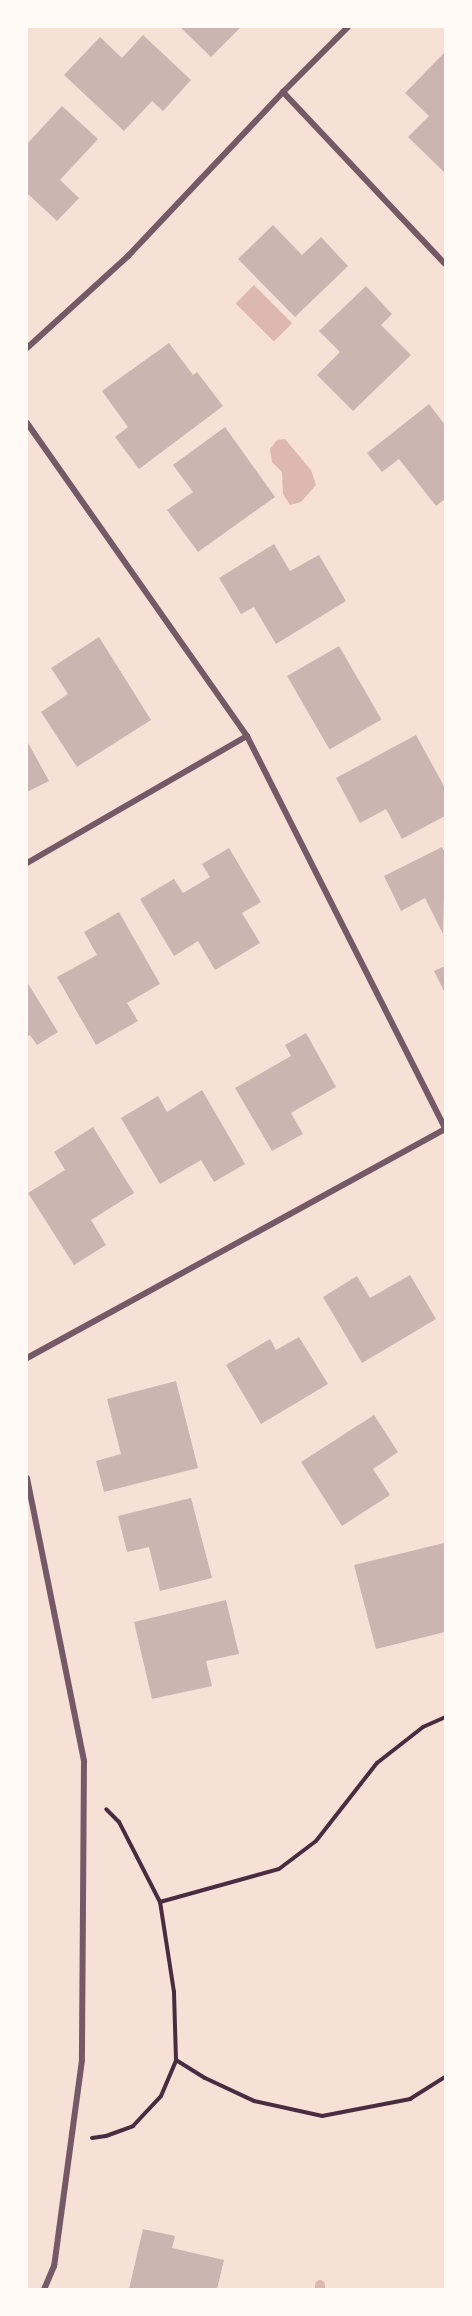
<!DOCTYPE html>
<style>
body{margin:0}
#map{position:relative;width:472px;height:2316px;overflow:hidden;background:#f7e1d7;font-family:"Roboto Serif",serif}
div>[style]{position:absolute}
.water>*{inset:0;background:#dcb8b0;transform-origin:0 0}
.stream>*{height:10px;margin:-5px;padding:0 5px;transform-origin:5px;border-radius:5px;background:#dcb8b0}
.building>*{inset:0;background:#ccb4b1;transform-origin:0 0}
.path>*{height:4px;margin:-2px;padding:0 2px;transform-origin:2px;border-radius:2px;background:#4a2c40}
.minor>*{height:6px;margin:-3px;padding:0 3px;transform-origin:3px;border-radius:3px;background:#755966}
span{translate:-50% -50%;white-space:nowrap;text-align:center;line-height:1.15;-webkit-text-stroke:5px #fffaf5;paint-order:stroke}
.frame{position:absolute;inset:0;border:28px solid #fffaf5;pointer-events:none}
</style>
<div id="map">
<div class="water">
<div style="left:254px;top:285px;width:54px;height:26px;rotate:45deg"></div>
<div style="clip-path:polygon(285px 439px,311px 470px,316px 485px,301px 502px,290px 505px,283px 494px,282px 472px,272px 462px,270px 449px,277px 440px)"></div>
</div>
<div class="stream">
<div style="left:320px;top:2285px;width:4px;rotate:90deg"></div>
</div>
<div class="building">
<div style="clip-path:polygon(180px 27px,241px 27px,211px 57px)"></div>
<div style="clip-path:polygon(143px 35px,191px 80px,163px 111px,152px 101px,124px 131px,64px 75px,100px 37px,122px 58px)"></div>
<div style="clip-path:polygon(445px 52px,445px 170px,444px 172px,408px 137px,429px 116px,405px 93px)"></div>
<div style="clip-path:polygon(62px 106px,98px 139px,60px 180px,79px 198px,57px 221px,27px 193px,27px 144px)"></div>
<div style="clip-path:polygon(273px 225px,302px 255px,321px 237px,348px 266px,295px 317px,238px 259px)"></div>
<div style="clip-path:polygon(366px 286px,392px 314px,381px 325px,411px 355px,353px 411px,317px 375px,340px 352px,319px 331px)"></div>
<div style="clip-path:polygon(169px 343px,193px 375px,197px 372px,223px 406px,139px 469px,115px 437px,128px 427px,102px 391px)"></div>
<div style="clip-path:polygon(429px 404px,445px 425px,445px 499px,436px 506px,399px 459px,382px 472px,367px 453px)"></div>
<div style="clip-path:polygon(225px 427px,275px 497px,198px 552px,167px 510px,193px 492px,173px 465px)"></div>
<div style="clip-path:polygon(274px 544px,290px 571px,319px 555px,346px 601px,276px 644px,254px 607px,241px 614px,219px 578px)"></div>
<div style="clip-path:polygon(99px 637px,151px 720px,77px 767px,41px 712px,68px 694px,51px 668px)"></div>
<div style="left:339px;top:646px;width:85px;height:60px;rotate:60deg"></div>
<div style="clip-path:polygon(416px 735px,445px 788px,445px 816px,402px 839px,386px 809px,360px 823px,336px 778px)"></div>
<div style="clip-path:polygon(27px 741px,49px 781px,27px 792px)"></div>
<div style="clip-path:polygon(442px 847px,445px 853px,443px 934px,425px 898px,401px 911px,384px 876px)"></div>
<div style="clip-path:polygon(229px 848px,261px 902px,242px 913px,260px 943px,215px 970px,198px 941px,174px 956px,140px 899px,174px 879px,183px 893px,210px 877px,202px 864px)"></div>
<div style="clip-path:polygon(119px 912px,160px 984px,127px 1003px,138px 1021px,96px 1045px,57px 977px,97px 955px,84px 932px)"></div>
<div style="clip-path:polygon(445px 966px,445px 993px,434px 971px)"></div>
<div style="clip-path:polygon(27px 982px,58px 1032px,37px 1045px,30px 1035px,27px 1037px)"></div>
<div style="clip-path:polygon(306px 1033px,336px 1087px,291px 1113px,303px 1134px,272px 1151px,235px 1088px,291px 1056px,285px 1045px)"></div>
<div style="clip-path:polygon(202px 1090px,245px 1164px,214px 1182px,201px 1160px,160px 1184px,121px 1118px,158px 1096px,167px 1112px)"></div>
<div style="clip-path:polygon(93px 1127px,134px 1193px,91px 1220px,106px 1245px,74px 1265px,28px 1193px,65px 1170px,54px 1152px)"></div>
<div style="clip-path:polygon(410px 1275px,436px 1319px,362px 1363px,323px 1297px,357px 1276px,370px 1298px)"></div>
<div style="clip-path:polygon(299px 1337px,328px 1384px,261px 1424px,226px 1365px,270px 1339px,276px 1350px)"></div>
<div style="clip-path:polygon(176px 1381px,198px 1468px,104px 1492px,96px 1461px,121px 1454px,107px 1399px)"></div>
<div style="clip-path:polygon(374px 1415px,398px 1452px,373px 1469px,390px 1495px,342px 1526px,301px 1462px)"></div>
<div style="clip-path:polygon(191px 1498px,212px 1578px,160px 1591px,149px 1547px,127px 1552px,118px 1516px)"></div>
<div style="clip-path:polygon(444px 1543px,445px 1632px,376px 1649px,354px 1565px)"></div>
<div style="clip-path:polygon(226px 1600px,239px 1654px,206px 1661px,212px 1686px,152px 1699px,134px 1622px)"></div>
<div style="clip-path:polygon(143px 2229px,175px 2236px,172px 2248px,224px 2260px,217px 2289px,129px 2289px)"></div>
</div>
<div class="path">
<div style="left:160px;top:1902px;width:123px;rotate:-15.5deg"></div>
<div style="left:279px;top:1869px;width:46px;rotate:-37.1deg"></div>
<div style="left:316px;top:1841px;width:99px;rotate:-52deg"></div>
<div style="left:377px;top:1763px;width:58px;rotate:-38deg"></div>
<div style="left:423px;top:1727px;width:24px;rotate:-24deg"></div>
<div style="left:176px;top:2060px;width:34px;rotate:32deg"></div>
<div style="left:205px;top:2078px;width:54px;rotate:25.1deg"></div>
<div style="left:254px;top:2101px;width:70px;rotate:12.4deg"></div>
<div style="left:322px;top:2116px;width:90px;rotate:-10.9deg"></div>
<div style="left:410px;top:2099px;width:41px;rotate:-32.2deg"></div>
<div style="left:92px;top:2138px;width:14px;rotate:-8deg"></div>
<div style="left:106px;top:2136px;width:29px;rotate:-20deg"></div>
<div style="left:133px;top:2126px;width:41px;rotate:-47deg"></div>
<div style="left:161px;top:2096px;width:39px;rotate:-67deg"></div>
<div style="left:176px;top:2060px;width:68px;rotate:-91.7deg"></div>
<div style="left:174px;top:1992px;width:91px;rotate:-98.8deg"></div>
<div style="left:160px;top:1902px;width:90px;rotate:-117.1deg"></div>
<div style="left:119px;top:1822px;width:18px;rotate:-135deg"></div>
</div>
<div class="minor">
<div style="left:283px;top:92px;width:236px;rotate:46.7deg"></div>
<div style="left:27px;top:348px;width:137px;rotate:-42.3deg"></div>
<div style="left:128px;top:256px;width:226px;rotate:-46.6deg"></div>
<div style="left:283px;top:92px;width:92px;rotate:-45deg"></div>
<div style="left:27px;top:423px;width:383px;rotate:54.9deg"></div>
<div style="left:247px;top:736px;width:439px;rotate:63.2deg"></div>
<div style="left:27px;top:863px;width:254px;rotate:-30deg"></div>
<div style="left:27px;top:1358px;width:477px;rotate:-28.7deg"></div>
<div style="left:27px;top:1478px;width:289px;rotate:78.6deg"></div>
<div style="left:84px;top:1761px;width:299px;rotate:90.4deg"></div>
<div style="left:82px;top:2060px;width:208px;rotate:97.7deg"></div>
<div style="left:54px;top:2266px;width:25px;rotate:113deg"></div>
</div>
<div class="frame"></div>
</div>
